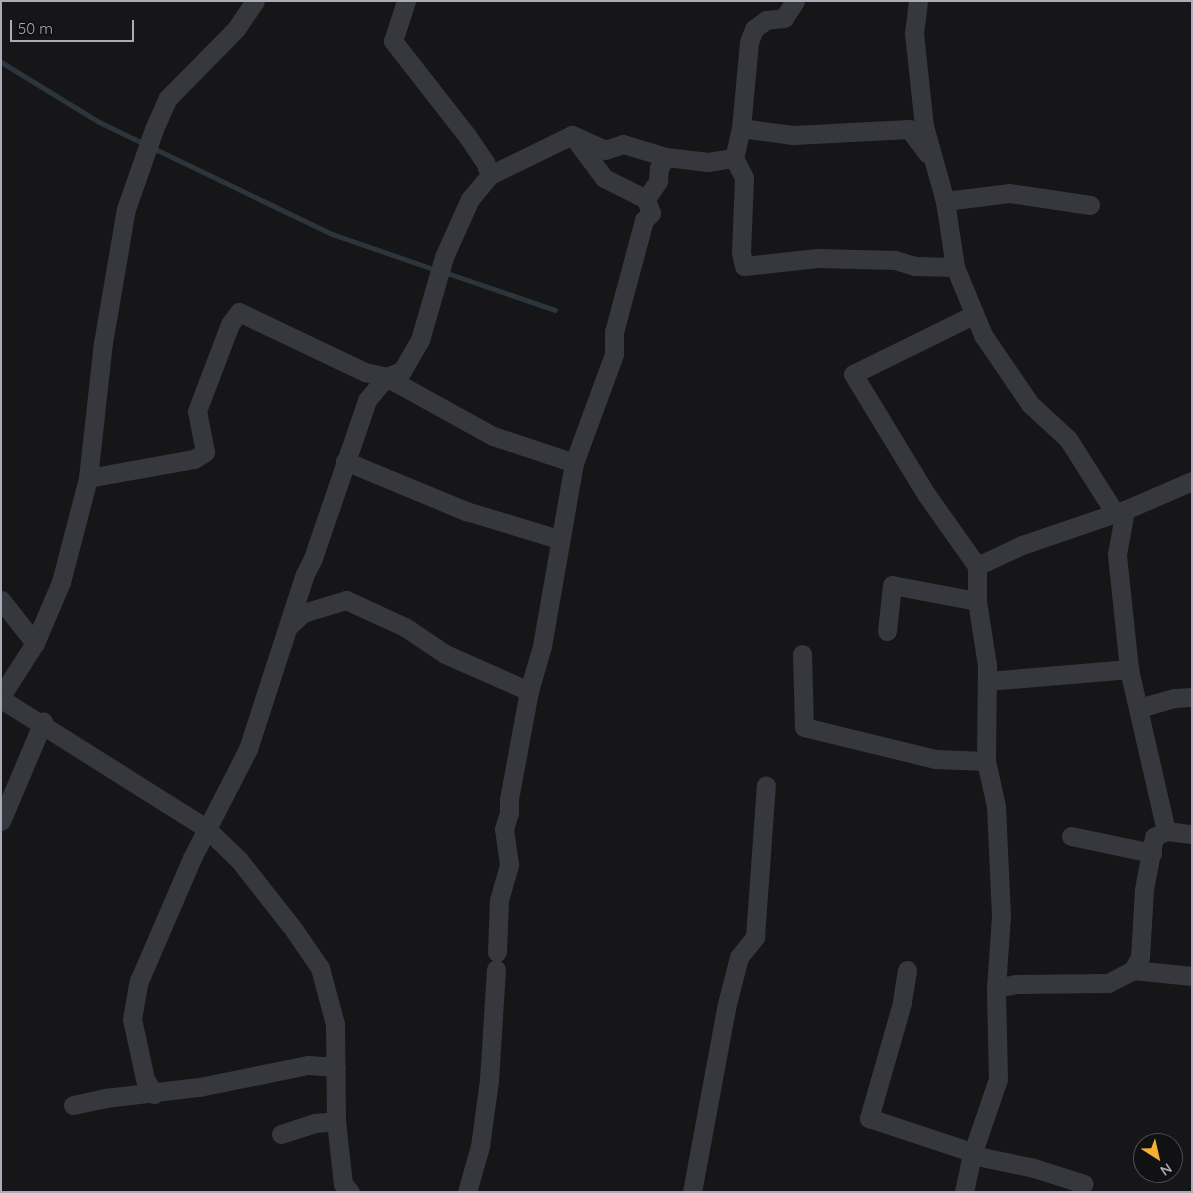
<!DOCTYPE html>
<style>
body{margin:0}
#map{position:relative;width:1193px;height:1193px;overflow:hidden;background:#161618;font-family:Quicksand,sans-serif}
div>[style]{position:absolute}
.stream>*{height:5px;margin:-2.5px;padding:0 2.5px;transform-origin:2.5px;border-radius:2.5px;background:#2c353c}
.minor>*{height:19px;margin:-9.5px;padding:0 9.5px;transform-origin:9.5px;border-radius:9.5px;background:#37383d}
span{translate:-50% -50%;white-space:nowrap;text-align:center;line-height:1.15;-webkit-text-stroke:5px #111113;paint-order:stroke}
.frame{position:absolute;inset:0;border:2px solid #a8adb8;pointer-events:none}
.north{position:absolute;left:1133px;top:1133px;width:50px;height:50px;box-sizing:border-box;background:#111113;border:1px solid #4d4f55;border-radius:50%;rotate:145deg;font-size:14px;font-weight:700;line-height:20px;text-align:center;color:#a8adb8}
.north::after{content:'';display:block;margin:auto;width:18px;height:22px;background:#f2b134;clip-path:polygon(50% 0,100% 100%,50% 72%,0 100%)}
.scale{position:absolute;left:10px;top:20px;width:124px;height:22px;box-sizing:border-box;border:2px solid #a8adb8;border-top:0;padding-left:6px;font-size:15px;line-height:18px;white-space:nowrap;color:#a8adb8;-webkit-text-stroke:4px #111113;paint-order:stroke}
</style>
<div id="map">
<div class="stream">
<div style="left:1px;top:62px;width:115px;rotate:31.5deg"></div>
<div style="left:99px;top:122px;width:259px;rotate:25.7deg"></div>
<div style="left:332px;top:234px;width:110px;rotate:19.1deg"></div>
<div style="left:444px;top:272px;width:117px;rotate:18.9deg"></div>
</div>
<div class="minor">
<div style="left:406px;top:1px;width:42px;rotate:108deg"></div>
<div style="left:393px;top:41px;width:122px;rotate:52deg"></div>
<div style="left:468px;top:137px;width:30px;rotate:56deg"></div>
<div style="left:485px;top:162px;width:14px;rotate:69deg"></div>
<div style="left:795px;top:1px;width:20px;rotate:123deg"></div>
<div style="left:784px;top:18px;width:18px;rotate:174deg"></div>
<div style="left:766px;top:20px;width:15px;rotate:143deg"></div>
<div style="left:754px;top:29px;width:14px;rotate:111deg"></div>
<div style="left:749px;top:42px;width:86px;rotate:95.3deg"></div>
<div style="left:741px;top:128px;width:31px;rotate:103deg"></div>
<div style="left:734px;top:158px;width:22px;rotate:63deg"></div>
<div style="left:744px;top:178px;width:75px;rotate:92.3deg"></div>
<div style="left:741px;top:253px;width:13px;rotate:77deg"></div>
<div style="left:744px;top:266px;width:74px;rotate:-6.2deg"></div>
<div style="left:818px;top:258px;width:77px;rotate:1.5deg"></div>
<div style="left:895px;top:260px;width:21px;rotate:17deg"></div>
<div style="left:915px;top:266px;width:40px;rotate:1.4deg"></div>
<div style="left:918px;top:1px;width:32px;rotate:97deg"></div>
<div style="left:914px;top:33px;width:94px;rotate:83.9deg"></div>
<div style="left:924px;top:126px;width:78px;rotate:74.4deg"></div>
<div style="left:945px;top:201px;width:67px;rotate:81.4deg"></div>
<div style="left:955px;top:267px;width:74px;rotate:67.6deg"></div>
<div style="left:983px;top:335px;width:83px;rotate:55.7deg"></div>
<div style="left:1030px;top:404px;width:52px;rotate:42.6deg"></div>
<div style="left:1068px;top:439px;width:88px;rotate:57.6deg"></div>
<div style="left:741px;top:128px;width:52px;rotate:7.7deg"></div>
<div style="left:793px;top:135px;width:116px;rotate:-3deg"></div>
<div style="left:909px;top:129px;width:31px;rotate:53deg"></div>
<div style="left:572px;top:135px;width:54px;rotate:53.3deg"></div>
<div style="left:604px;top:178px;width:47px;rotate:26.6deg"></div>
<div style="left:945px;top:201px;width:64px;rotate:-7.1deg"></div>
<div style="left:1009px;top:193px;width:82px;rotate:8.4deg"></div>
<div style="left:969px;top:317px;width:129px;rotate:153.8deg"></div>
<div style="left:853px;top:374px;width:140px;rotate:58.7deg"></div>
<div style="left:926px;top:494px;width:88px;rotate:54.7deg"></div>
<div style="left:345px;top:461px;width:131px;rotate:22.5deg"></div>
<div style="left:466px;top:511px;width:97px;rotate:16.8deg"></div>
<div style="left:88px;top:478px;width:108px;rotate:-10.2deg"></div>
<div style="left:194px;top:459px;width:13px;rotate:-32deg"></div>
<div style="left:205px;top:452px;width:42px;rotate:-101deg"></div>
<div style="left:197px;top:411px;width:93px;rotate:-69.2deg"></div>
<div style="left:230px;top:324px;width:15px;rotate:-53deg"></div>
<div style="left:239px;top:312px;width:140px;rotate:25.5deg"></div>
<div style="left:365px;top:372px;width:22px;rotate:13deg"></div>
<div style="left:386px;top:377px;width:122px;rotate:28.9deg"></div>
<div style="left:493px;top:436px;width:85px;rotate:18.4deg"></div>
<div style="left:1px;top:600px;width:55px;rotate:51.7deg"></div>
<div style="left:290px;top:625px;width:18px;rotate:-43deg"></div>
<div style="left:303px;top:613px;width:45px;rotate:-16.8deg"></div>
<div style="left:346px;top:600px;width:65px;rotate:24.6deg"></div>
<div style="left:405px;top:627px;width:48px;rotate:34deg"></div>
<div style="left:445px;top:654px;width:92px;rotate:23.8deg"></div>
<div style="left:887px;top:631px;width:46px;rotate:-83.8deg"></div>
<div style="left:892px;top:585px;width:86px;rotate:10.7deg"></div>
<div style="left:802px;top:654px;width:73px;rotate:88.4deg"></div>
<div style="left:804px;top:727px;width:135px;rotate:13.7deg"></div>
<div style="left:935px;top:759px;width:51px;rotate:2.2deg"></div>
<div style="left:987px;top:681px;width:143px;rotate:-4.8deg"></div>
<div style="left:1px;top:696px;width:63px;rotate:-57.3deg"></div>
<div style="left:35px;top:643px;width:66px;rotate:-66.9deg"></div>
<div style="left:61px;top:582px;width:107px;rotate:-75.4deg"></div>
<div style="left:88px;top:478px;width:136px;rotate:-83.7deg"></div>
<div style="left:103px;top:343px;width:136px;rotate:-80.3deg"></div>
<div style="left:126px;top:209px;width:85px;rotate:-70.7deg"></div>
<div style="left:154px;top:129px;width:34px;rotate:-66deg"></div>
<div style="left:168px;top:98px;width:97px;rotate:-45.4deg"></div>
<div style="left:236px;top:29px;width:34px;rotate:-56deg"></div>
<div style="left:1px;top:699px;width:242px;rotate:32.2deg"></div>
<div style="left:206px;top:828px;width:46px;rotate:44.1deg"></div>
<div style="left:239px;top:860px;width:89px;rotate:51.8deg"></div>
<div style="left:294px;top:930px;width:46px;rotate:55.6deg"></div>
<div style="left:320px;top:968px;width:58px;rotate:75deg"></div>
<div style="left:335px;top:1024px;width:97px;rotate:89.4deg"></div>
<div style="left:336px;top:1121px;width:63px;rotate:83.7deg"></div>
<div style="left:343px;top:1184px;width:11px;rotate:49deg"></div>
<div style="left:1139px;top:708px;width:36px;rotate:-16deg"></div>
<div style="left:1174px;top:698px;width:18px;rotate:-3deg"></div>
<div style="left:1px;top:821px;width:108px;rotate:-67deg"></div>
<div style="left:1166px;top:831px;width:26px;rotate:7deg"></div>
<div style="left:1071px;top:836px;width:83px;rotate:11.9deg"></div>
<div style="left:497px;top:952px;width:52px;rotate:-87.8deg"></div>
<div style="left:499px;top:900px;width:37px;rotate:-74deg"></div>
<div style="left:509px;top:864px;width:35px;rotate:-98deg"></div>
<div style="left:504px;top:829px;width:17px;rotate:-73deg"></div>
<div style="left:509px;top:813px;width:14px;rotate:-90deg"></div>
<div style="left:509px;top:799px;width:110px;rotate:-79.5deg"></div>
<div style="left:529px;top:691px;width:47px;rotate:-73.9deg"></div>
<div style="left:542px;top:646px;width:186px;rotate:-80.1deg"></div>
<div style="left:574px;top:463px;width:116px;rotate:-69.8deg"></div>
<div style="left:614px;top:354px;width:22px;rotate:-90deg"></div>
<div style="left:614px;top:332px;width:116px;rotate:-75deg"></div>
<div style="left:644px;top:220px;width:10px;rotate:-45deg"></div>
<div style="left:651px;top:213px;width:15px;rotate:-110deg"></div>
<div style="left:646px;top:199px;width:22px;rotate:-56deg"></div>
<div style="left:658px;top:181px;width:13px;rotate:-86deg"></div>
<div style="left:659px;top:168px;width:13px;rotate:-58deg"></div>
<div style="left:907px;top:970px;width:33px;rotate:99deg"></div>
<div style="left:902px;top:1003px;width:120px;rotate:106deg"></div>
<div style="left:869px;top:1118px;width:112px;rotate:18.3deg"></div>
<div style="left:1133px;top:970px;width:59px;rotate:5.8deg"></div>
<div style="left:996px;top:988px;width:20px;rotate:-11deg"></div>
<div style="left:1016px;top:984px;width:92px;rotate:-0.6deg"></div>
<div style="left:1108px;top:983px;width:28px;rotate:-27deg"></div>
<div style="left:1133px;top:970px;width:15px;rotate:-62deg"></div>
<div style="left:1140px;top:957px;width:68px;rotate:-86.6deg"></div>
<div style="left:1144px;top:889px;width:53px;rotate:-79.1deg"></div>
<div style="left:1154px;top:837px;width:13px;rotate:-27deg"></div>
<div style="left:1166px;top:831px;width:166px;rotate:-102.9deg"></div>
<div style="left:1129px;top:669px;width:116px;rotate:-96deg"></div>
<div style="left:1117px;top:554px;width:45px;rotate:-79.7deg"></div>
<div style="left:154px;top:1094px;width:17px;rotate:-121deg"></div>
<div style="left:145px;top:1079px;width:61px;rotate:-102.2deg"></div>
<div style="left:132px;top:1019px;width:39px;rotate:-80deg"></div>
<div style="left:139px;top:981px;width:134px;rotate:-66.7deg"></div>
<div style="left:192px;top:858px;width:123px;rotate:-62.8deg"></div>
<div style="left:248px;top:749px;width:184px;rotate:-72deg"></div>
<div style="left:305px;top:574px;width:18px;rotate:-63deg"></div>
<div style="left:313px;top:558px;width:167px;rotate:-71.1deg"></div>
<div style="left:367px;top:400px;width:30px;rotate:-50deg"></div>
<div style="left:386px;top:377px;width:17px;rotate:-21deg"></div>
<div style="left:402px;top:371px;width:36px;rotate:-60deg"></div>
<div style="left:420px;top:340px;width:86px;rotate:-73.9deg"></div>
<div style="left:444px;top:257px;width:64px;rotate:-65.9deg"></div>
<div style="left:470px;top:199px;width:31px;rotate:-50deg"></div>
<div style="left:490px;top:175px;width:91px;rotate:-26deg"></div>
<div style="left:572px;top:135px;width:36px;rotate:24deg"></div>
<div style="left:605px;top:150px;width:19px;rotate:-18deg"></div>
<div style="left:623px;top:144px;width:45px;rotate:16.8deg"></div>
<div style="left:666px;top:157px;width:42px;rotate:6.8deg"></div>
<div style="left:708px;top:162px;width:26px;rotate:-9deg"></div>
<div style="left:73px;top:1105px;width:33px;rotate:-12deg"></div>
<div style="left:105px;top:1098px;width:95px;rotate:-6.7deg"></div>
<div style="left:199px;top:1087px;width:111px;rotate:-11.4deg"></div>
<div style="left:308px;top:1065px;width:28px;rotate:4deg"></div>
<div style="left:281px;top:1134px;width:36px;rotate:-18deg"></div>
<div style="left:315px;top:1123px;width:21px;rotate:-5deg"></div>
<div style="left:972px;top:1155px;width:63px;rotate:11.8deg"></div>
<div style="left:1034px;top:1168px;width:52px;rotate:17.7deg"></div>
<div style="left:467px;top:1192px;width:48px;rotate:-74.2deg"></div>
<div style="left:480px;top:1146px;width:67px;rotate:-82.2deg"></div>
<div style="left:489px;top:1080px;width:111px;rotate:-86.4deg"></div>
<div style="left:692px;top:1192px;width:187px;rotate:-79.5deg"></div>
<div style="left:726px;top:1008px;width:53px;rotate:-75.7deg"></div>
<div style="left:739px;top:957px;width:26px;rotate:-51deg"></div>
<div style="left:755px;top:937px;width:152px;rotate:-85.9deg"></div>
<div style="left:964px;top:1192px;width:38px;rotate:-78deg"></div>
<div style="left:972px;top:1155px;width:80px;rotate:-71.1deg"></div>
<div style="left:998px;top:1079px;width:91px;rotate:-91.3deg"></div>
<div style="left:996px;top:988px;width:72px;rotate:-86deg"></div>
<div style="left:1001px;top:916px;width:110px;rotate:-92.6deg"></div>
<div style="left:996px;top:806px;width:46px;rotate:-102.5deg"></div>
<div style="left:986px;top:761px;width:96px;rotate:-89.4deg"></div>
<div style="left:987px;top:665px;width:65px;rotate:-98.9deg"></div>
<div style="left:977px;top:601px;width:35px;rotate:-90deg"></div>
<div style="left:977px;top:566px;width:50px;rotate:-25deg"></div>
<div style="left:1022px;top:545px;width:109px;rotate:-18.8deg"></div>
<div style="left:1125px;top:510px;width:73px;rotate:-23.4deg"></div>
</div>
<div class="frame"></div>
<div class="north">N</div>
<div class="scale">50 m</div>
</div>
